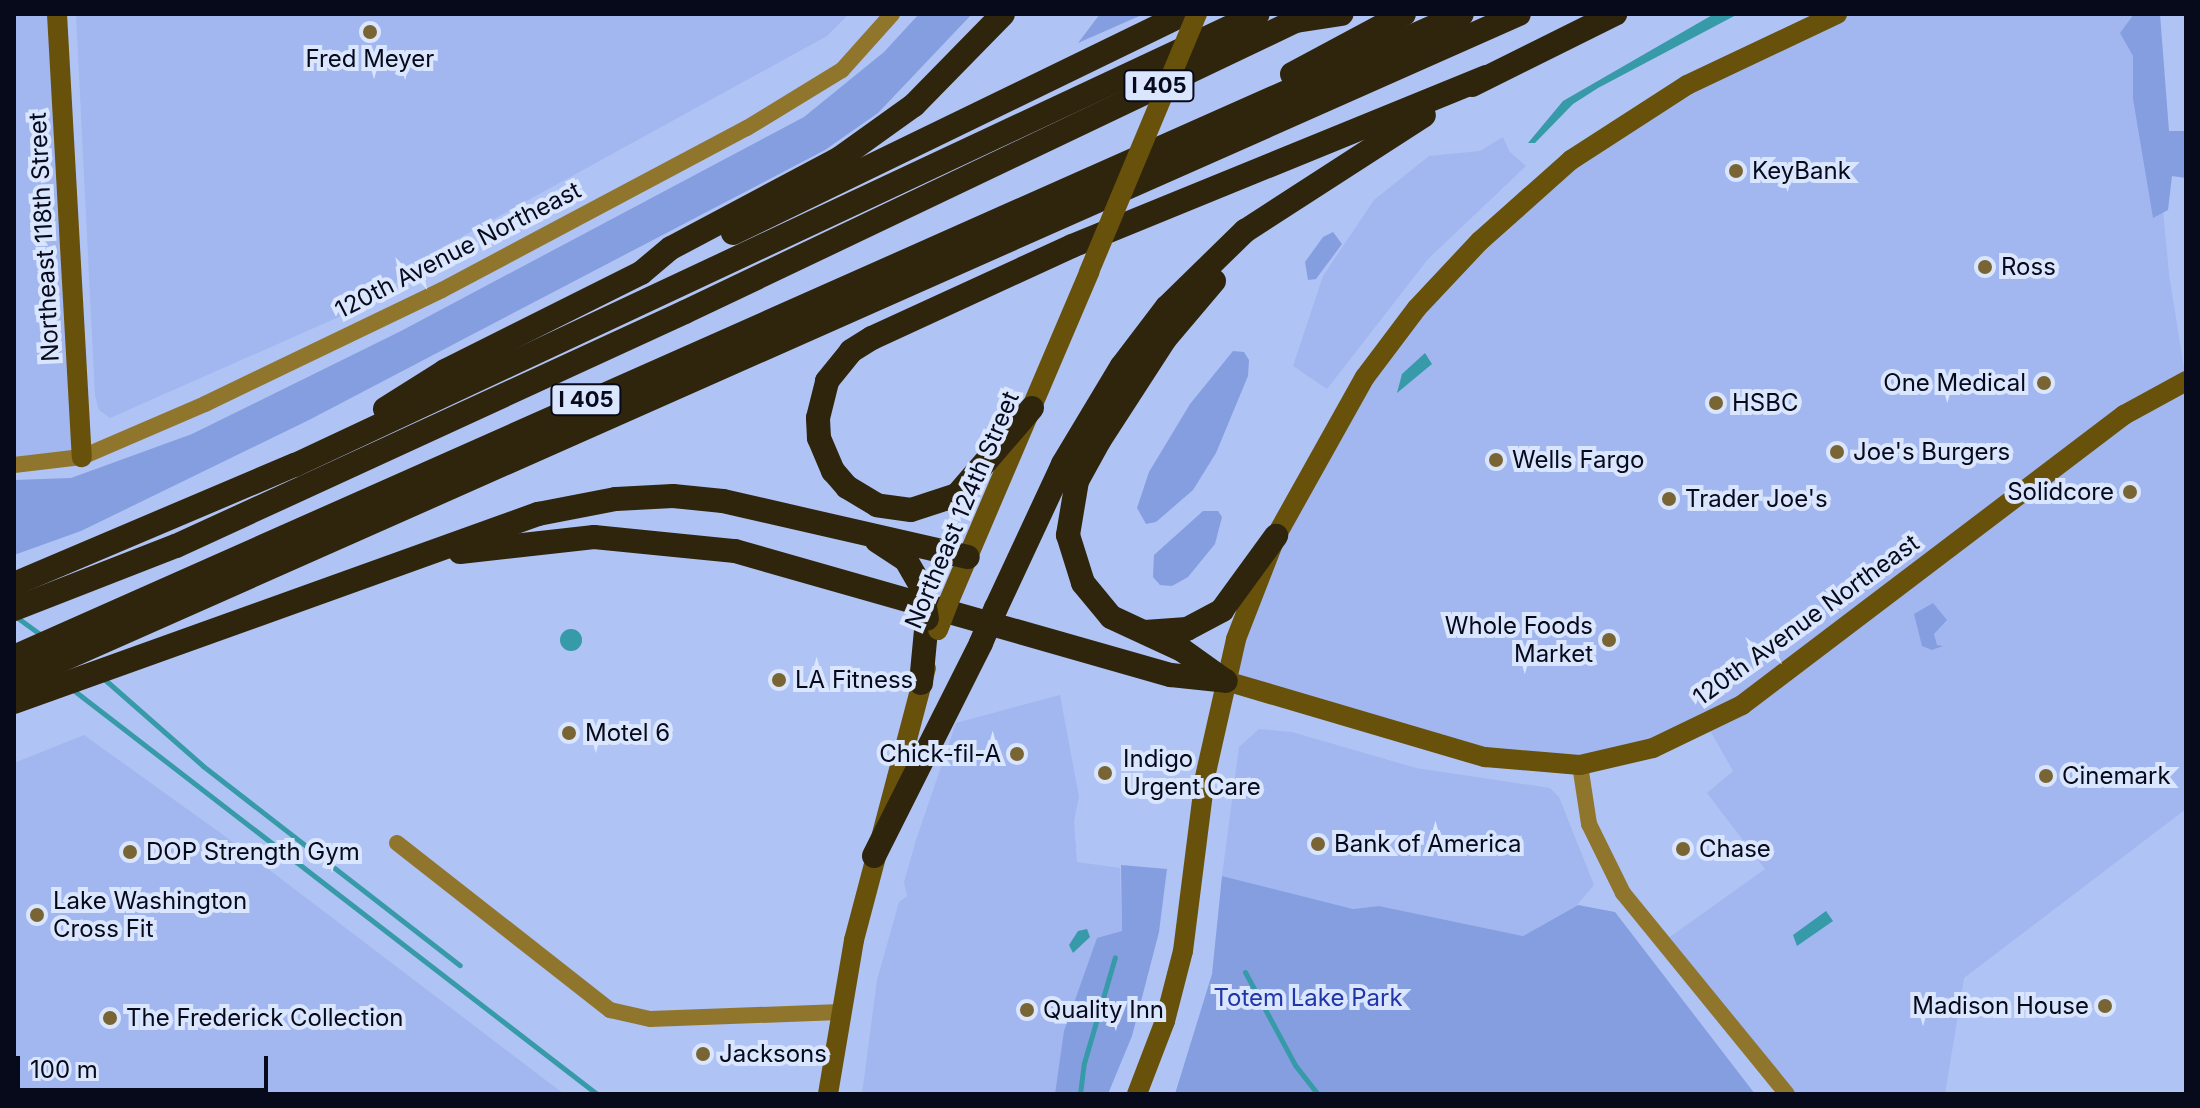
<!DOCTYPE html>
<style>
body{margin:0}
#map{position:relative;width:2200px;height:1108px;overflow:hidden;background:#b0c3f5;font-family:Inter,sans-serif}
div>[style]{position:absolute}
.built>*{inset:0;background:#a2b7ef}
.green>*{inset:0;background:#859ee0}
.water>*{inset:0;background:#379aa8}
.round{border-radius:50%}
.stream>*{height:5px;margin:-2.5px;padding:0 2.5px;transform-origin:2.5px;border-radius:2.5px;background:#379aa8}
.street>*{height:16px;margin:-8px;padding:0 8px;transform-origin:8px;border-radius:8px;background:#90752d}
.secondary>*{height:20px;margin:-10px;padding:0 10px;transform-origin:10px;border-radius:10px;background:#68510a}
.highway>*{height:24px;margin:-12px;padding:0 12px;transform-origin:12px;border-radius:12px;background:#2f250c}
.secondary-bridge>*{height:20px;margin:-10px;padding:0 10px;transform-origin:10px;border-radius:10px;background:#68510a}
.highway-bridge>*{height:24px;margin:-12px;padding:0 12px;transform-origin:12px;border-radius:12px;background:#2f250c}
.dots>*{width:22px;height:22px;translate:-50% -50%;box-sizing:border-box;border:4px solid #dae5fe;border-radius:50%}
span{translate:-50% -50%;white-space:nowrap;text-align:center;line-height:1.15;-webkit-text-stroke:8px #dae5fe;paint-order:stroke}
.shield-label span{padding:2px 6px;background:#dae5fe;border:2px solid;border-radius:6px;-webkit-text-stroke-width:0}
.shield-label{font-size:22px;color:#060a1b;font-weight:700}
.poi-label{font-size:24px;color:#060a1b}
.left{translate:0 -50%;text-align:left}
.right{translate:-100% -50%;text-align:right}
.street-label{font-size:24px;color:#060a1b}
.park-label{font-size:24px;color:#2136a8}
.frame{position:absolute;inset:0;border:16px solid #060a1b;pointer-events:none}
.scale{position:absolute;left:16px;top:1056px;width:252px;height:36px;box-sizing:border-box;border:4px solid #060a1b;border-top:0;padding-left:10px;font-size:24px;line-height:28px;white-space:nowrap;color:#060a1b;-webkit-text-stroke:6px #dae5fe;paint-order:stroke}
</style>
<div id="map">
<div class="built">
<div style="clip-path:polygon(14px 14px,57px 14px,82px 457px,14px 465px)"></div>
<div style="clip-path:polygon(76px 14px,849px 14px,827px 36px,423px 258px,401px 280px,341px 316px,110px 418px,99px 410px,95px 396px)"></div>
<div style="clip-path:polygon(1837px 14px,2145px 14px,2169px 274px,2186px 381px,2186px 809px,1964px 978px,1945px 1094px,1787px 1094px,1660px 944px,1765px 869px,1707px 793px,1733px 771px,1707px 725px,1653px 748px,1520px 762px,1226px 681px,1261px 568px,1417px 308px,1602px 138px)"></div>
<div style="clip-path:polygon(1503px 137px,1509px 151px,1526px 166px,1428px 259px,1327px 389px,1293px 366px,1323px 276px,1374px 200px,1429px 156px,1480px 151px)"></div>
<div style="clip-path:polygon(1060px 695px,1079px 797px,1074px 821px,1077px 862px,1120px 868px,1122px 932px,1097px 939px,1055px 1094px,862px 1094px,877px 980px,899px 902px,907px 896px,904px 882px,916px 840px,956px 723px)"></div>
<div style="clip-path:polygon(1259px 729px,1292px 732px,1416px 768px,1550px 788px,1559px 797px,1594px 885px,1577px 905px,1523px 936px,1379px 906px,1353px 909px,1222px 876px,1239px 747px)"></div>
<div style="clip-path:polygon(84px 735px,226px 837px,564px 1094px,14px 1094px,14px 763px)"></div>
</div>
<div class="green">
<div style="clip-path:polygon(919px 14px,972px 14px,878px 113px,825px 150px,309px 420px,81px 531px,14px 555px,14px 480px,71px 478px,192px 434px,401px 331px,804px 117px,884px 52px)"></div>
<div style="clip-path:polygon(1100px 14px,1144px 14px,1078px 43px)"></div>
<div style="clip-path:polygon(2134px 14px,2160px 14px,2169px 131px,2186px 131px,2186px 178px,2172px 176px,2168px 210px,2153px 218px,2133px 99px,2133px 56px,2120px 33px)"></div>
<div style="clip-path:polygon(1333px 232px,1342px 244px,1316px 279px,1308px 280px,1305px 262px,1323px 237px)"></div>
<div style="clip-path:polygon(1233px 351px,1244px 352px,1249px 360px,1248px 376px,1216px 453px,1193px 490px,1156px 522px,1146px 524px,1137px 508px,1149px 472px,1190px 404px)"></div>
<div style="clip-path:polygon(1203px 511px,1218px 511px,1222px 517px,1215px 544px,1188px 577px,1172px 586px,1160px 585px,1153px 577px,1154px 555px)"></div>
<div style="clip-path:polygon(1933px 603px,1947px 620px,1934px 634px,1937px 645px,1943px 646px,1932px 650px,1922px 646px,1914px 614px)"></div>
<div style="clip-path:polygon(1121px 865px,1167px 869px,1159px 932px,1132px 1036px,1108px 1094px,1055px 1094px,1064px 1031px,1097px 938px,1122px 931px)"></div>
<div style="clip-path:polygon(1222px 876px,1353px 909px,1379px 906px,1523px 936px,1578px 905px,1615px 912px,1755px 1094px,1175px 1094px,1212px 974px)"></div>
</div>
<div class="water">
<div style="clip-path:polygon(1714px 14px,1738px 14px,1598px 88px,1573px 104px,1535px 143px,1528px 143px,1563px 101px)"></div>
<div style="clip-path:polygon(1425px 353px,1432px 364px,1397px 393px,1402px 374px)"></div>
<div class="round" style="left:560px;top:629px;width:22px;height:22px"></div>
<div style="clip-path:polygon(1826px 911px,1833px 921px,1797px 946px,1793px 935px)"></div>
<div style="clip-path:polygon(1078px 931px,1087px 929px,1090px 937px,1073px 953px,1069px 945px)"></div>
</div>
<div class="stream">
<div style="left:15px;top:616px;width:34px;rotate:36deg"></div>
<div style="left:103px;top:678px;width:133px;rotate:41.3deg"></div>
<div style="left:203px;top:766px;width:325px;rotate:37.8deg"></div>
<div style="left:72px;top:689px;width:663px;rotate:37.65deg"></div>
<div style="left:1245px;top:972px;width:106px;rotate:61.7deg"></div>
<div style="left:1295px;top:1065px;width:37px;rotate:52deg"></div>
<div style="left:1080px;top:1094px;width:31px;rotate:-83deg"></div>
<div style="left:1084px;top:1063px;width:110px;rotate:-73.7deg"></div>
</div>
<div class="street">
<div style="left:14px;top:465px;width:68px;rotate:-6.7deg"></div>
<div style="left:82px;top:457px;width:134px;rotate:-23.3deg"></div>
<div style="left:205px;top:404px;width:263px;rotate:-25.7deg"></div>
<div style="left:442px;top:290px;width:345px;rotate:-28deg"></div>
<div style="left:747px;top:128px;width:111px;rotate:-31.4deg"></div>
<div style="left:842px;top:70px;width:75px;rotate:-48.2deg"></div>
<div style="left:1580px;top:765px;width:60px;rotate:81.3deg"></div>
<div style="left:1589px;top:824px;width:77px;rotate:63.8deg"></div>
<div style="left:1623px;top:893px;width:259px;rotate:50.8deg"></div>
<div style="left:397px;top:843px;width:271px;rotate:38.1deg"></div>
<div style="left:610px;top:1010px;width:41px;rotate:12.7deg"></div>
<div style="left:650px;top:1019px;width:190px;rotate:-2.1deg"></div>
</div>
<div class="secondary">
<div style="left:57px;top:14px;width:444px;rotate:86.8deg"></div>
<div style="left:949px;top:601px;width:358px;rotate:-66.9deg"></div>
<div style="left:1226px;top:681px;width:270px;rotate:16.4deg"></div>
<div style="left:1485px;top:757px;width:95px;rotate:4.8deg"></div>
<div style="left:1580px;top:765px;width:75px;rotate:-13.1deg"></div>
<div style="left:1653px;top:748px;width:99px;rotate:-25.8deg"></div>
<div style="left:1742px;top:705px;width:480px;rotate:-37.2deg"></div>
<div style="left:2124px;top:415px;width:71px;rotate:-28.7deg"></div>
<div style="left:828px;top:1094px;width:156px;rotate:-80.4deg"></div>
<div style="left:854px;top:940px;width:281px;rotate:-75.2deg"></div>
<div style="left:1137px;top:1094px;width:78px;rotate:-69deg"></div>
<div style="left:1165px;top:1021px;width:72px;rotate:-75.6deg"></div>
<div style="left:1183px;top:951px;width:175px;rotate:-82.8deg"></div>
<div style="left:1205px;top:777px;width:141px;rotate:-77.3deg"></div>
<div style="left:1236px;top:639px;width:110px;rotate:-68.8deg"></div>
<div style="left:1276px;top:536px;width:182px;rotate:-60.8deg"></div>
<div style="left:1365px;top:377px;width:86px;rotate:-53deg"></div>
<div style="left:1417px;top:308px;width:92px;rotate:-46.8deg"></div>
<div style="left:1480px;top:241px;width:122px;rotate:-41.7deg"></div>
<div style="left:1571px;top:160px;width:138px;rotate:-32.9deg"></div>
<div style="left:1687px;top:85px;width:166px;rotate:-25.3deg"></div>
</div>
<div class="highway">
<div style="left:1296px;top:21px;width:46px;rotate:-8.8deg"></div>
<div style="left:1292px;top:74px;width:127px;rotate:-28.2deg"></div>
<div style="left:1472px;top:85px;width:160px;rotate:-26.4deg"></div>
<div style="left:733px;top:233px;width:501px;rotate:-25.9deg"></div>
<div style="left:1214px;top:281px;width:76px;rotate:130.2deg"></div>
<div style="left:1165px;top:339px;width:121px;rotate:122.9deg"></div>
<div style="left:1099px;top:441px;width:46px;rotate:118.8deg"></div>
<div style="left:1077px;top:481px;width:55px;rotate:99.5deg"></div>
<div style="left:1068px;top:535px;width:50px;rotate:72.6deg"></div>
<div style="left:1083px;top:583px;width:44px;rotate:50.5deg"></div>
<div style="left:1111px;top:617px;width:78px;rotate:24.9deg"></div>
<div style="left:1182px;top:650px;width:52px;rotate:35.5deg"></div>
<div style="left:1032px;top:408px;width:115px;rotate:130.8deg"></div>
<div style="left:957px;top:495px;width:48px;rotate:161.9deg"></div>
<div style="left:911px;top:510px;width:34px;rotate:-172deg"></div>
<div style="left:877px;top:505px;width:35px;rotate:-149deg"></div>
<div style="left:847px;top:487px;width:21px;rotate:-131deg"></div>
<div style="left:833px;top:471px;width:36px;rotate:-113deg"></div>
<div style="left:819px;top:438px;width:20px;rotate:-93deg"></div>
<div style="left:818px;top:418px;width:38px;rotate:-76deg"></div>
<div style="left:827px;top:381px;width:38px;rotate:-51deg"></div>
<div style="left:851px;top:351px;width:25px;rotate:-32deg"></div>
<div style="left:872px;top:338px;width:220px;rotate:-24.7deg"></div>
<div style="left:1072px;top:246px;width:447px;rotate:-22.2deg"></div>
<div style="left:385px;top:409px;width:71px;rotate:-32.3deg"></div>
<div style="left:445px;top:371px;width:219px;rotate:-26.6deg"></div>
<div style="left:641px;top:273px;width:39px;rotate:-40deg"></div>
<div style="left:671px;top:248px;width:191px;rotate:-28deg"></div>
<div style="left:840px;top:158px;width:91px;rotate:-35.6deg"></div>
<div style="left:914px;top:105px;width:127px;rotate:-45.6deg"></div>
<div style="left:877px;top:541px;width:35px;rotate:33deg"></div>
<div style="left:906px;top:560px;width:32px;rotate:60deg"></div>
<div style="left:460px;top:552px;width:135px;rotate:-6.4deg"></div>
<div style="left:594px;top:537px;width:142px;rotate:5.7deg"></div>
<div style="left:735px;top:551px;width:453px;rotate:15.9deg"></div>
<div style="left:1171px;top:675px;width:55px;rotate:6.2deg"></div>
<div style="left:14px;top:584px;width:305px;rotate:-23deg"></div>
<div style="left:295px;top:465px;width:1063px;rotate:-25.1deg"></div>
<div style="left:996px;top:608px;width:159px;rotate:-65deg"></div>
<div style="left:1063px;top:464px;width:114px;rotate:-59deg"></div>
<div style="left:1122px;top:366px;width:74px;rotate:-52.7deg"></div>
<div style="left:1167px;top:307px;width:109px;rotate:-44.3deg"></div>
<div style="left:1245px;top:231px;width:213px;rotate:-32.9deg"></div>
<div style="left:14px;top:609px;width:174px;rotate:-21.3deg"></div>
<div style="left:176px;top:546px;width:560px;rotate:-24.69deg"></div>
<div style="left:685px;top:312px;width:692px;rotate:-25.49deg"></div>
<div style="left:1145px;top:632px;width:42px;rotate:-4.1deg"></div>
<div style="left:1187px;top:629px;width:40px;rotate:-28deg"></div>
<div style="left:1222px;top:610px;width:92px;rotate:-53.9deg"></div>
<div style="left:14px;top:657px;width:1584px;rotate:-23.94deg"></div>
<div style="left:14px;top:681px;width:1646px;rotate:-23.9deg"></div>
<div style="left:921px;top:683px;width:64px;rotate:-84.6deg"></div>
<div style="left:14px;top:702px;width:557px;rotate:-19.74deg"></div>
<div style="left:538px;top:514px;width:79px;rotate:-10.9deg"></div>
<div style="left:616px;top:499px;width:57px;rotate:-3deg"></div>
<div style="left:673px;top:496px;width:50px;rotate:5.7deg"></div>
<div style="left:723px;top:501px;width:251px;rotate:12.9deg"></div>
<div style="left:874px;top:856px;width:238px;rotate:-63.3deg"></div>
</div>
<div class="secondary-bridge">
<div style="left:1089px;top:272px;width:280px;rotate:-67.3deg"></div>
<div style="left:938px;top:630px;width:31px;rotate:-69deg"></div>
</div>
<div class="highway-bridge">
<div style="left:922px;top:588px;width:31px;rotate:81deg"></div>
<div style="left:981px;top:643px;width:38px;rotate:-67deg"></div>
</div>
<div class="dots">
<div style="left:370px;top:32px;background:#796534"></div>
<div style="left:1736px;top:171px;background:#796534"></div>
<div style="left:1985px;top:267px;background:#796534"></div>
<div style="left:2044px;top:383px;background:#796534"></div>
<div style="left:1716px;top:403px;background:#796534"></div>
<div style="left:1837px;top:452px;background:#796534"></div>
<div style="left:1496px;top:460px;background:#796534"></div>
<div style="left:2130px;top:492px;background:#796534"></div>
<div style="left:1669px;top:499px;background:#796534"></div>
<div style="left:1609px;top:640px;background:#796534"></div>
<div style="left:779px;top:680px;background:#796534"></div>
<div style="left:569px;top:733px;background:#796534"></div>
<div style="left:1017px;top:754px;background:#796534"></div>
<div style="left:1105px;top:773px;background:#796534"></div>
<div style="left:2046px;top:776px;background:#796534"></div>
<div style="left:1318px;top:844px;background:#796534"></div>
<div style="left:1683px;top:849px;background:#796534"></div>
<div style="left:130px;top:852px;background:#796534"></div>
<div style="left:37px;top:915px;background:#796534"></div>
<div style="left:2105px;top:1006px;background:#796534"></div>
<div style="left:1027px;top:1010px;background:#796534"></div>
<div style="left:110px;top:1018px;background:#796534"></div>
<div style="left:703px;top:1054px;background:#796534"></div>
</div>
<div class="shield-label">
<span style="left:1159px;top:86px">I 405</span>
<span style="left:586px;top:400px">I 405</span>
</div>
<div class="poi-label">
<span style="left:370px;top:59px">Fred Meyer</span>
<span class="left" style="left:1752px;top:171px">KeyBank</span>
<span class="left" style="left:2001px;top:267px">Ross</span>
<span class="right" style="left:2026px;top:383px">One Medical</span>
<span class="left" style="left:1732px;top:403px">HSBC</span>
<span class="left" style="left:1853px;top:452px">Joe's Burgers</span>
<span class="left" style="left:1512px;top:460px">Wells Fargo</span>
<span class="right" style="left:2114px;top:492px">Solidcore</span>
<span class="left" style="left:1685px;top:499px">Trader Joe's</span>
<span class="right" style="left:1593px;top:640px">Whole Foods<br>Market</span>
<span class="left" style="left:795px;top:680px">LA Fitness</span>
<span class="left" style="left:585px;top:733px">Motel 6</span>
<span class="right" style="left:1001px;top:754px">Chick-fil-A</span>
<span class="left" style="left:1123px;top:773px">Indigo<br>Urgent Care</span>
<span class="left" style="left:2062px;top:776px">Cinemark</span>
<span class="left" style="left:1334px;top:844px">Bank of America</span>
<span class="left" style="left:1699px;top:849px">Chase</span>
<span class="left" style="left:146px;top:852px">DOP Strength Gym</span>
<span class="left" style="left:53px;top:915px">Lake Washington<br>Cross Fit</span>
<span class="right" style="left:2089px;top:1006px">Madison House</span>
<span class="left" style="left:1043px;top:1010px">Quality Inn</span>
<span class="left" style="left:126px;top:1018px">The Frederick Collection</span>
<span class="left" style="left:719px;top:1054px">Jacksons</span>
</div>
<div class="street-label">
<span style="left:44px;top:237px;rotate:-93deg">Northeast 118th Street</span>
<span style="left:458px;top:250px;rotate:-27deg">120th Avenue Northeast</span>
<span style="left:962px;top:510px;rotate:-67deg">Northeast 124th Street</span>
<span style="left:1806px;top:620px;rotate:-36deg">120th Avenue Northeast</span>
</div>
<div class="park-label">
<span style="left:1308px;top:998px">Totem Lake Park</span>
</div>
<div class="frame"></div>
<div class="scale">100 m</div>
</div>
